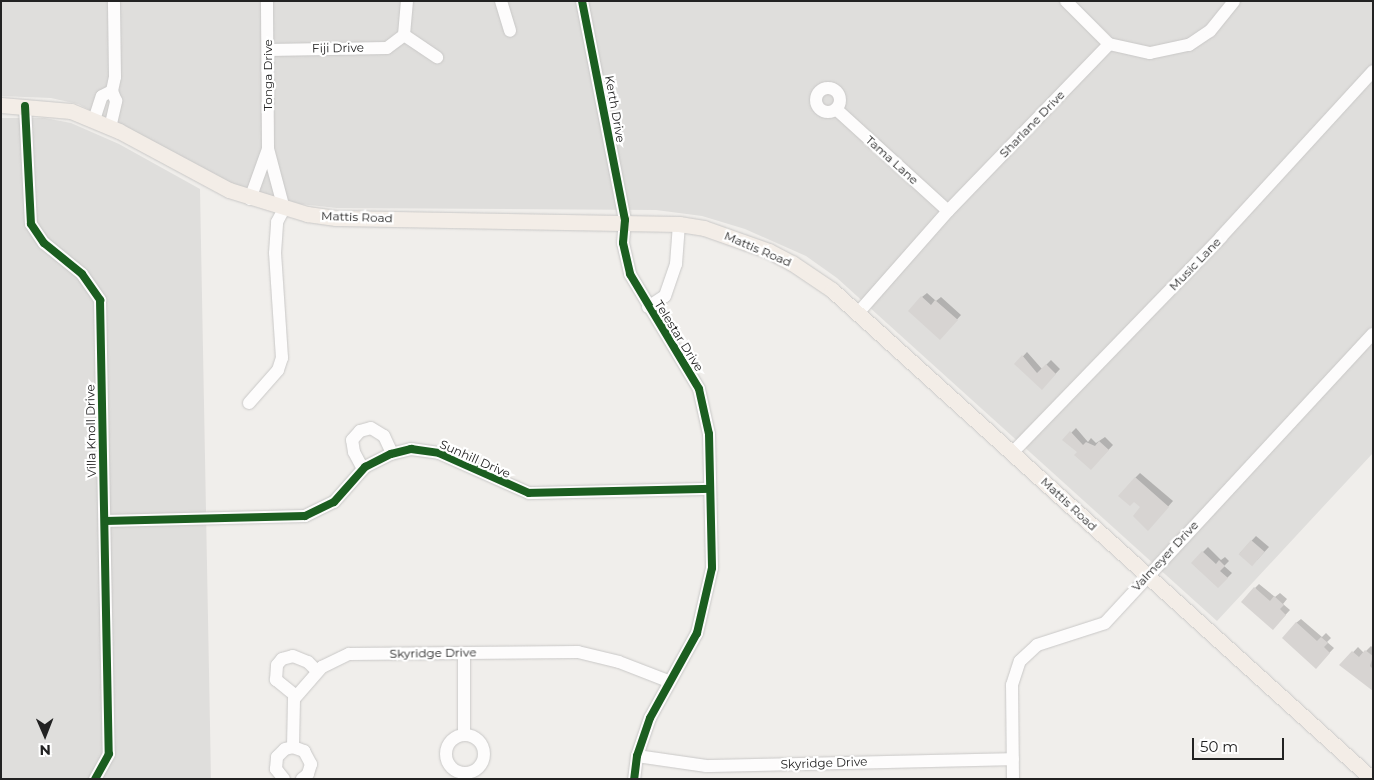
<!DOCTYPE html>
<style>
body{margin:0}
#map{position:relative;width:1374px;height:780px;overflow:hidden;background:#f0eeeb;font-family:Montserrat,sans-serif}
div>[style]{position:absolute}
.residential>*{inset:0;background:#dfdedc}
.shadow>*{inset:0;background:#0003}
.building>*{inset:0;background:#d7d4d2;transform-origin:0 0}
.roads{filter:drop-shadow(0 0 1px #c9c8c7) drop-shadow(0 0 1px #c9c8c7)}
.minor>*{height:12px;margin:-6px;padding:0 6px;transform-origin:6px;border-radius:6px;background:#fdfcfc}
.minor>.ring{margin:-6px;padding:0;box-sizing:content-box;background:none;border:12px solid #fdfcfc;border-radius:50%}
.major>*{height:15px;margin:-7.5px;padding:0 7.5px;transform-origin:7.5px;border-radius:7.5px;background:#f3ede7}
.cycleway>*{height:8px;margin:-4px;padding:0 4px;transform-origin:4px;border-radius:4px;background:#1b5e20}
span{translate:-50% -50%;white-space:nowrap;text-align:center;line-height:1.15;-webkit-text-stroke:4.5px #fff;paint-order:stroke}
.street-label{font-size:12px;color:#222}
.frame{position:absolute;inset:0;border:2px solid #222;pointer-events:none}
.north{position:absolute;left:20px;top:710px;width:50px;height:50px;-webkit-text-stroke:4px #fff;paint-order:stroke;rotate:179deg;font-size:14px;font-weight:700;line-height:20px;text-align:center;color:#222}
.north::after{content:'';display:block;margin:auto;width:18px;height:22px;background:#222;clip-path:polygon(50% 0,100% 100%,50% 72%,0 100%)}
.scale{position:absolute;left:1192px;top:738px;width:92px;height:22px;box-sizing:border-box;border:2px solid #222;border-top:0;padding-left:6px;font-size:15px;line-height:18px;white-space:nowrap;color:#222;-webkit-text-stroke:4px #fff;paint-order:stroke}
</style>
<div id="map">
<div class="residential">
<div style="clip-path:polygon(1px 1px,1373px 1px,1373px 453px,1217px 621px,837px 278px,806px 256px,745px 229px,702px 216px,656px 210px,337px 208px,300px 204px,237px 186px,78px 104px,51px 98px,1px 96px)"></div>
<div style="clip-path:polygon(1px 118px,45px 118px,71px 123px,119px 144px,200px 189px,211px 779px,1px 779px)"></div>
</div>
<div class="shadow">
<div style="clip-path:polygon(927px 293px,936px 301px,941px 297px,961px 315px,945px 333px,922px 297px)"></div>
<div style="clip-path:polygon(1027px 352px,1042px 369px,1051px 360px,1060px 369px,1042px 388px,1016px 364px)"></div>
<div style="clip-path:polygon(1076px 428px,1088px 442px,1091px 438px,1096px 443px,1105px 437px,1113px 445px,1095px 464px,1064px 440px)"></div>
<div style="clip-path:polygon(1140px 473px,1173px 501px,1152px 525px,1142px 507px,1135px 478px)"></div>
<div style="clip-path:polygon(1256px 536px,1269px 547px,1257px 560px,1240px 553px)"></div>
<div style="clip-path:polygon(1208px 547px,1221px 560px,1225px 557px,1229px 561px,1224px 566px,1232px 573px,1218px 587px,1192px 563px)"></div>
<div style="clip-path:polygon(1259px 584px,1275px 597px,1280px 593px,1287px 599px,1283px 604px,1290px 610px,1277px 624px,1255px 588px)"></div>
<div style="clip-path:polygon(1301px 619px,1322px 637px,1326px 633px,1331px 638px,1327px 642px,1334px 648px,1316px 667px,1296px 623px)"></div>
<div style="clip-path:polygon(1371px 646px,1373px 648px,1373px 690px,1341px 665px,1358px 647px,1364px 653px)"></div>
</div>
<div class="building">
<div style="clip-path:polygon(921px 296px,931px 305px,935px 300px,958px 320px,940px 340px,908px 311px)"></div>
<div style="clip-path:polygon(1022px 355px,1037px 373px,1046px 364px,1056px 374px,1042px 390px,1014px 364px)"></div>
<div style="clip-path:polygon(1070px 431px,1083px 445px,1086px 442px,1095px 446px,1099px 441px,1109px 450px,1091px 470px,1074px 455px,1077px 452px,1062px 440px)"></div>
<div style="clip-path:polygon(1135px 477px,1169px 507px,1148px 531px,1133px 516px,1140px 507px,1134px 502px,1130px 506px,1118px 496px)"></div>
<div style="left:1251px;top:540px;width:18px;height:19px;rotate:41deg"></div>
<div style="clip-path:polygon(1202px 551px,1216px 564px,1219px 560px,1225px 566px,1220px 571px,1228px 578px,1218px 588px,1191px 563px)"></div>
<div style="clip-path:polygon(1254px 587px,1270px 601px,1274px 596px,1284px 605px,1280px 609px,1286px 615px,1273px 630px,1241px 602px)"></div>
<div style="clip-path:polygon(1296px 622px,1317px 641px,1321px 637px,1328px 643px,1324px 647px,1330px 653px,1316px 669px,1282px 638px)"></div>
<div style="clip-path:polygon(1365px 650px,1373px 656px,1370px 666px,1373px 669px,1373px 691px,1339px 665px,1352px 651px,1359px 657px)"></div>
</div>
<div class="roads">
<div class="minor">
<div style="left:501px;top:1px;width:31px;rotate:73deg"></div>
<div style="left:582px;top:1px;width:223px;rotate:78.9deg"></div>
<div style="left:625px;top:220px;width:23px;rotate:95deg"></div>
<div style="left:623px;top:243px;width:32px;rotate:77deg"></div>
<div style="left:630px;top:274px;width:134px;rotate:59deg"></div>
<div style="left:699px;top:389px;width:46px;rotate:77.5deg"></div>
<div style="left:709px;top:434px;width:134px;rotate:88.7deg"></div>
<div style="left:712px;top:568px;width:67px;rotate:103deg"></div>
<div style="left:697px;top:633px;width:97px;rotate:118.9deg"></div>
<div style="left:650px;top:718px;width:40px;rotate:108.9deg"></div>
<div style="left:637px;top:756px;width:23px;rotate:97deg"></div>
<div style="left:1066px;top:1px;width:61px;rotate:45deg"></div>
<div style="left:404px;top:35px;width:40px;rotate:34deg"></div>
<div style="left:268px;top:50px;width:119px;rotate:-1deg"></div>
<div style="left:387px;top:48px;width:21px;rotate:-37deg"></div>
<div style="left:404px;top:35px;width:34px;rotate:-85deg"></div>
<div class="ring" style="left:816px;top:88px;width:12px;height:12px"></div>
<div style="left:25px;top:106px;width:118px;rotate:87.1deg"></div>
<div style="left:31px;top:224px;width:23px;rotate:56deg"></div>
<div style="left:44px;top:243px;width:49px;rotate:39.2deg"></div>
<div style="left:82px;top:274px;width:32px;rotate:55deg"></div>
<div style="left:100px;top:300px;width:454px;rotate:88.9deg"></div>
<div style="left:109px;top:754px;width:29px;rotate:119deg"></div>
<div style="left:836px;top:109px;width:151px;rotate:42.3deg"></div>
<div style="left:94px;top:120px;width:25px;rotate:-72deg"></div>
<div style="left:102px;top:96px;width:11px;rotate:-27deg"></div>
<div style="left:110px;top:128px;width:28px;rotate:-77deg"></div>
<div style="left:116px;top:101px;width:11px;rotate:-112deg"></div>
<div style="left:112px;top:91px;width:14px;rotate:-78deg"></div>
<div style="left:115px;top:77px;width:76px;rotate:-90.8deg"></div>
<div style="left:250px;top:199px;width:53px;rotate:-70.2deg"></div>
<div style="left:648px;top:307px;width:20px;rotate:-33deg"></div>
<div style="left:665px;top:296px;width:34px;rotate:-71deg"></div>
<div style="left:676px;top:264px;width:40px;rotate:-85.7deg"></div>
<div style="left:858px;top:313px;width:136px;rotate:-48.6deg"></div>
<div style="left:948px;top:211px;width:232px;rotate:-46deg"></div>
<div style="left:1109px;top:44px;width:42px;rotate:12.4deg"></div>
<div style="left:1150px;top:53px;width:40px;rotate:-12deg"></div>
<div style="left:1189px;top:45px;width:25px;rotate:-34deg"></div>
<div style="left:1210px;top:31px;width:38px;rotate:-51deg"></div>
<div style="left:249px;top:403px;width:44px;rotate:-48.7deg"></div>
<div style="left:278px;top:370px;width:13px;rotate:-72deg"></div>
<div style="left:282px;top:358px;width:105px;rotate:-93.8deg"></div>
<div style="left:275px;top:253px;width:31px;rotate:-86deg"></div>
<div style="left:277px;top:222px;width:15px;rotate:-62deg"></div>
<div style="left:284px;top:209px;width:62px;rotate:-104.9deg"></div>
<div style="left:268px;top:149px;width:148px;rotate:-90.4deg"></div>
<div style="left:1013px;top:452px;width:299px;rotate:-45.9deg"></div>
<div style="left:1221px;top:237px;width:225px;rotate:-47.5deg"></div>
<div style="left:363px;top:469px;width:19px;rotate:-118deg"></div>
<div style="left:354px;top:452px;width:12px;rotate:-99deg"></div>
<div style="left:352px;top:440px;width:12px;rotate:-48deg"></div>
<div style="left:360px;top:431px;width:11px;rotate:-15deg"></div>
<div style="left:371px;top:428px;width:15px;rotate:32deg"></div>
<div style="left:384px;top:436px;width:19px;rotate:65deg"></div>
<div style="left:105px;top:521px;width:200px;rotate:-1.4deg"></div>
<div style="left:305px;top:516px;width:32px;rotate:-26deg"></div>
<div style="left:334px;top:502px;width:47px;rotate:-48.5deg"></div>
<div style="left:365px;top:467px;width:29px;rotate:-27deg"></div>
<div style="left:391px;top:454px;width:21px;rotate:-14deg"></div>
<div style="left:411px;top:449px;width:28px;rotate:8deg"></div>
<div style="left:439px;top:453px;width:98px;rotate:24deg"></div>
<div style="left:529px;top:493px;width:180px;rotate:-1.3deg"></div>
<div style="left:296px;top:696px;width:26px;rotate:-141deg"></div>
<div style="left:276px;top:680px;width:15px;rotate:-86deg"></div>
<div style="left:277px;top:665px;width:8px;rotate:-50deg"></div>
<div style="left:282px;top:659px;width:11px;rotate:-15deg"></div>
<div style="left:293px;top:656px;width:16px;rotate:22deg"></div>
<div style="left:308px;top:662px;width:13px;rotate:45deg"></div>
<div style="left:464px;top:735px;width:82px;rotate:-90deg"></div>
<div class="ring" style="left:446px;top:735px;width:26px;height:26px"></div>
<div style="left:293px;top:747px;width:48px;rotate:-88.8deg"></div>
<div style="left:294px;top:699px;width:43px;rotate:-48.8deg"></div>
<div style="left:322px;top:667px;width:30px;rotate:-26deg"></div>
<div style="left:349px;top:654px;width:229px;rotate:-0.5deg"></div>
<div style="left:578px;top:652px;width:42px;rotate:13.7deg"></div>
<div style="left:619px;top:662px;width:53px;rotate:21.2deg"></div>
<div style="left:637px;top:756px;width:70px;rotate:8.2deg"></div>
<div style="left:706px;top:766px;width:307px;rotate:-1.3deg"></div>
<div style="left:284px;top:779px;width:13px;rotate:-129deg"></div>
<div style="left:276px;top:769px;width:12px;rotate:-85deg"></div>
<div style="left:277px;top:757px;width:11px;rotate:-45deg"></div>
<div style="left:285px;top:749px;width:8px;rotate:-14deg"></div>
<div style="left:293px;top:747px;width:12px;rotate:20deg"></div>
<div style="left:304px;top:751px;width:15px;rotate:62deg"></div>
<div style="left:311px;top:764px;width:10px;rotate:107deg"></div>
<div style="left:308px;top:774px;width:8px;rotate:140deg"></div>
<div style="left:1013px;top:779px;width:94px;rotate:-90.6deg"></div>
<div style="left:1012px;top:685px;width:25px;rotate:-72deg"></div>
<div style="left:1020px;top:661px;width:23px;rotate:-43deg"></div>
<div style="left:1037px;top:645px;width:71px;rotate:-17.9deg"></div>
<div style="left:1105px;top:623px;width:394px;rotate:-47.2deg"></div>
</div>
<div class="major">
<div style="left:1px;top:105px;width:70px;rotate:4.9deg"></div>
<div style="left:71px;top:111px;width:52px;rotate:22.6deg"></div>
<div style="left:119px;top:131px;width:125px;rotate:28.2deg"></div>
<div style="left:229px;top:190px;width:82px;rotate:17.1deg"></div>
<div style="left:307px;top:214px;width:29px;rotate:8deg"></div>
<div style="left:336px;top:218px;width:343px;rotate:1deg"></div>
<div style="left:679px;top:224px;width:25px;rotate:9deg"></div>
<div style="left:704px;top:228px;width:69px;rotate:19.5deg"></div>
<div style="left:769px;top:251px;width:26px;rotate:28deg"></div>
<div style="left:792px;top:263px;width:48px;rotate:34deg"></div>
<div style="left:832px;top:290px;width:729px;rotate:42.16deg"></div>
</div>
</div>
<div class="cycleway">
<div style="left:582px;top:1px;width:223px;rotate:78.9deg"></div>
<div style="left:625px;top:220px;width:23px;rotate:95deg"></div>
<div style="left:623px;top:243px;width:32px;rotate:77deg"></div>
<div style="left:630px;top:274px;width:134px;rotate:59deg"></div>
<div style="left:699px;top:389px;width:46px;rotate:77.5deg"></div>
<div style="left:709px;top:434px;width:134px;rotate:88.7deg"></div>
<div style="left:712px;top:568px;width:67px;rotate:103deg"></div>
<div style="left:697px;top:633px;width:97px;rotate:118.9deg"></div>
<div style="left:650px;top:718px;width:40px;rotate:108.9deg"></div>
<div style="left:637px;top:756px;width:23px;rotate:97deg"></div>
<div style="left:25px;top:106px;width:118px;rotate:87.1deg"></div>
<div style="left:31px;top:224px;width:23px;rotate:56deg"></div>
<div style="left:44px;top:243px;width:49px;rotate:39.2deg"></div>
<div style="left:82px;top:274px;width:32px;rotate:55deg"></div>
<div style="left:100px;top:300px;width:454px;rotate:88.9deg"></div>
<div style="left:109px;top:754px;width:29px;rotate:119deg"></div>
<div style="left:105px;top:521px;width:200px;rotate:-1.4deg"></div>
<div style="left:305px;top:516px;width:32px;rotate:-26deg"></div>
<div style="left:334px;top:502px;width:47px;rotate:-48.5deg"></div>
<div style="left:365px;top:467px;width:29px;rotate:-27deg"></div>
<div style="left:391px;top:454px;width:21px;rotate:-14deg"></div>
<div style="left:411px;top:449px;width:28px;rotate:8deg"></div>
<div style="left:439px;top:453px;width:98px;rotate:24deg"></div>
<div style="left:529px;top:493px;width:180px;rotate:-1.3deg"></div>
</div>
<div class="street-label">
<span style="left:338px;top:48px;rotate:-1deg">Fiji Drive</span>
<span style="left:268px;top:75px;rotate:-90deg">Tonga Drive</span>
<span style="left:615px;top:109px;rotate:80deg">Kerth Drive</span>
<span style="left:1032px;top:124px;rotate:-46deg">Sharlane Drive</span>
<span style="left:892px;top:160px;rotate:42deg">Tama Lane</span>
<span style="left:357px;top:217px;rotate:2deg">Mattis Road</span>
<span style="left:758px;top:249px;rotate:23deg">Mattis Road</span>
<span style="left:1195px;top:264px;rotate:-46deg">Music Lane</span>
<span style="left:679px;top:336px;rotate:58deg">Telestar Drive</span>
<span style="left:91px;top:431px;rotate:-91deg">Villa Knoll Drive</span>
<span style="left:475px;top:459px;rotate:24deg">Sunhill Drive</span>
<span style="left:1069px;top:504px;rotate:43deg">Mattis Road</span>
<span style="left:1165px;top:556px;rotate:-47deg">Valmeyer Drive</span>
<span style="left:433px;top:653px;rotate:-1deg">Skyridge Drive</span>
<span style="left:824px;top:763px;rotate:-2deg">Skyridge Drive</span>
</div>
<div class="frame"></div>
<div class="north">N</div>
<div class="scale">50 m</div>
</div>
